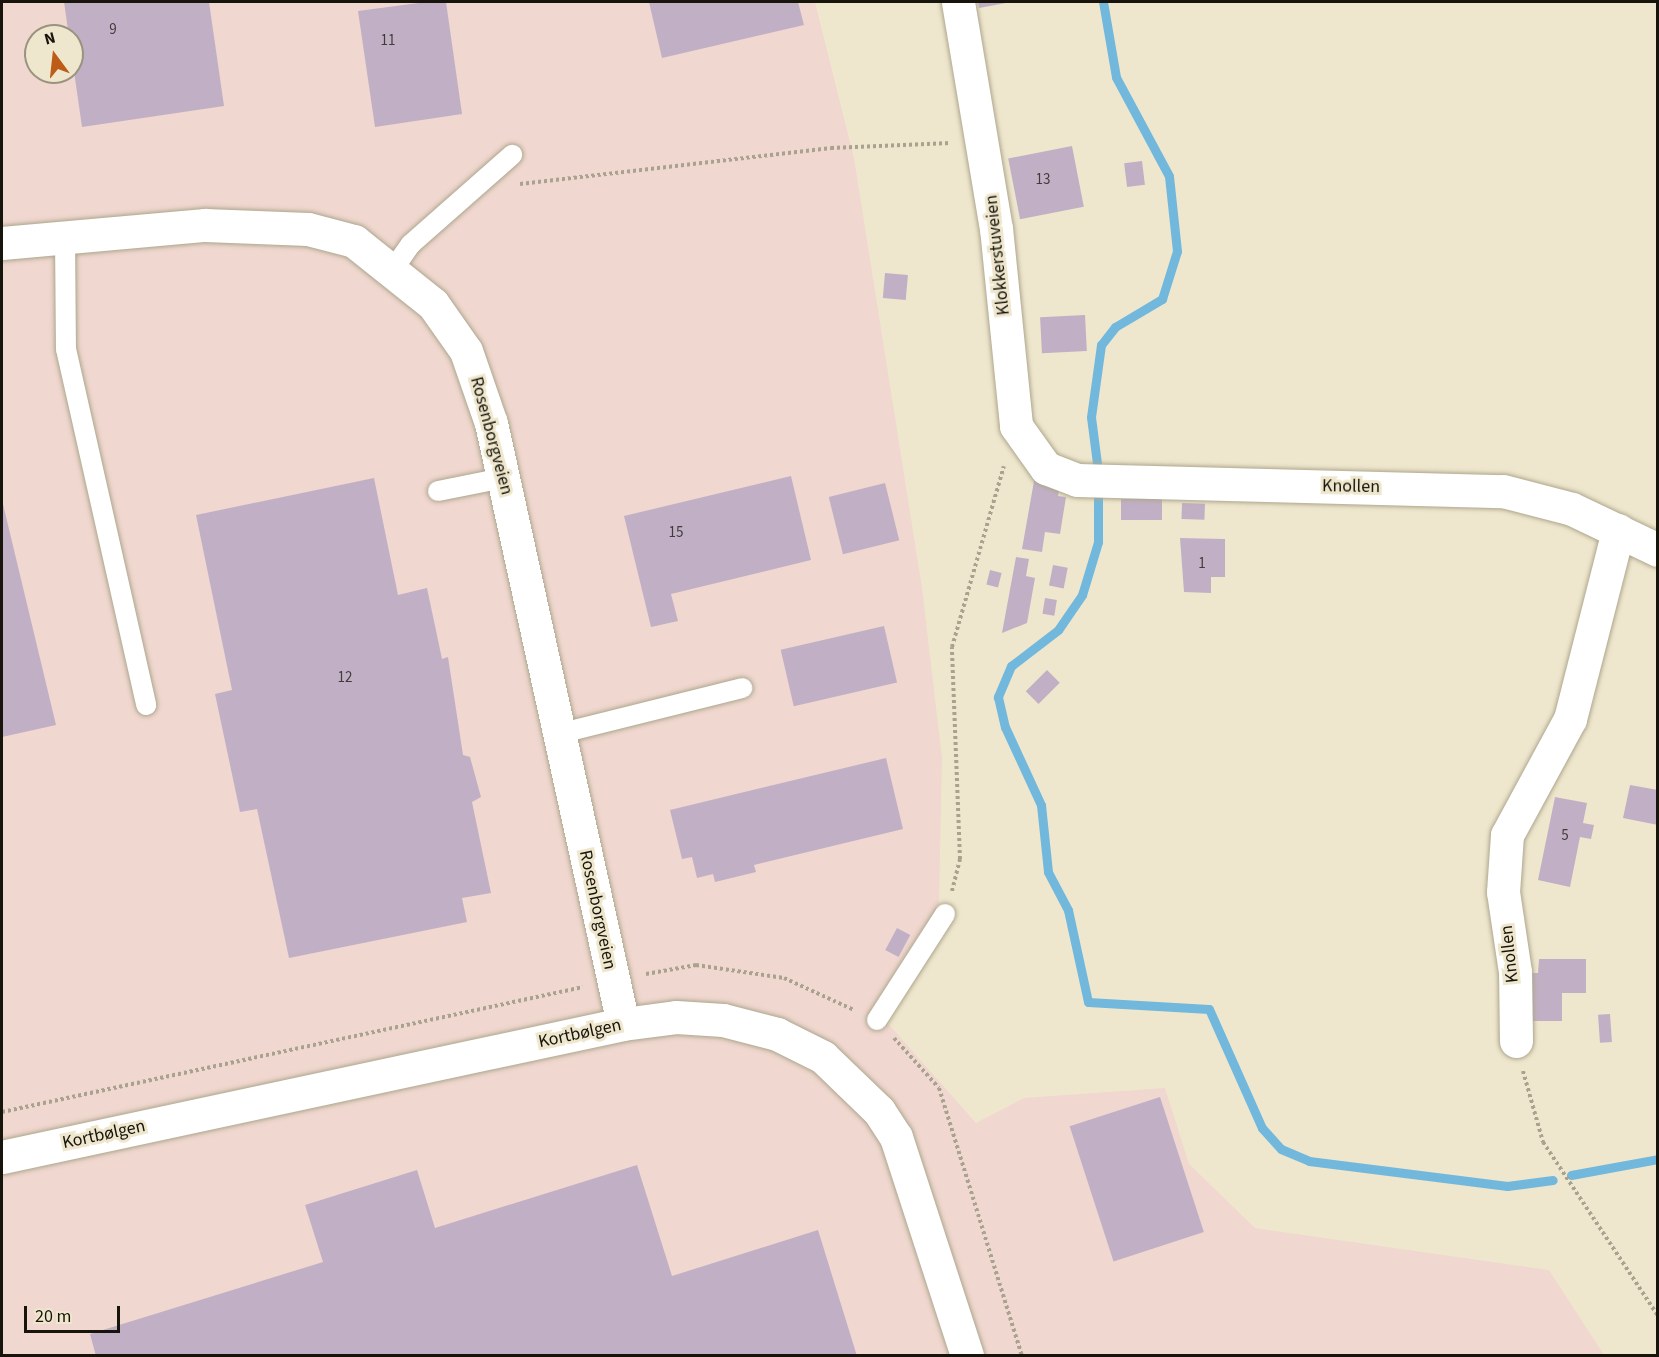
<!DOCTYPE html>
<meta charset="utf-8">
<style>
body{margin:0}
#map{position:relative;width:1659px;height:1357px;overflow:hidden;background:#efe7cd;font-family:"Source Sans 3",sans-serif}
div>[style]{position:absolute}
.industrial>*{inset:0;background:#f0d7cf}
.stream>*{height:9px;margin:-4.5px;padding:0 4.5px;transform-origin:4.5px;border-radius:4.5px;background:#72b8dd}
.building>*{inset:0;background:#c1b0c5;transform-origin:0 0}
.path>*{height:4px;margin-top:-2px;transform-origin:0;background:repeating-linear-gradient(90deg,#a8a28e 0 3px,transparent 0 6px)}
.roads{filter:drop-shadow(0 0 2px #ada68e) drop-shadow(0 0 2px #ada68e)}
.lane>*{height:20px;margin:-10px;padding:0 10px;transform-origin:10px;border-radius:10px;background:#fff}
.street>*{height:33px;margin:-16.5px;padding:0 16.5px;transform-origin:16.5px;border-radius:16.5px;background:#fff}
span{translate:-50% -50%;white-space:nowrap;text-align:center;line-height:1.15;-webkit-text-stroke:6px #efe7cd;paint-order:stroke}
.number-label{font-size:15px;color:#423b3a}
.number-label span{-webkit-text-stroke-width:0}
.street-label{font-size:18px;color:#17140b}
.frame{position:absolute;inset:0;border:3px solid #17140b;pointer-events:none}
.north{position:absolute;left:24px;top:24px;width:60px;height:60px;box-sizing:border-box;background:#efe7cd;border:2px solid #99937f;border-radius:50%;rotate:345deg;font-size:16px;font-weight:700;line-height:24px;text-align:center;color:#17140b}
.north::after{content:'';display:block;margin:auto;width:21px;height:27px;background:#bc5c18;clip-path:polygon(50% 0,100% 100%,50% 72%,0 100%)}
.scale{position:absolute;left:24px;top:1306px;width:96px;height:27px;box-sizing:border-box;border:3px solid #17140b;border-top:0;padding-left:8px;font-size:18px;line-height:21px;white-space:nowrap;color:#17140b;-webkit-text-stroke:4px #efe7cd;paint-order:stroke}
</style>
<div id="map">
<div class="industrial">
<div style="clip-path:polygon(evenodd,2px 2px,815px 2px,854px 158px,922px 588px,942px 758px,939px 904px,876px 1010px,976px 1123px,1024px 1098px,1165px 1088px,1189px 1164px,1255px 1228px,1549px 1270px,1604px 1355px,2px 1356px,2px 2px,36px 36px,72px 36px,72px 72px,36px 72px,36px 36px)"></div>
</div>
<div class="stream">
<div style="left:1098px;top:471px;width:54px;rotate:-97.4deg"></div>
<div style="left:1091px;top:417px;width:73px;rotate:-82.1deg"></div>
<div style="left:1101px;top:345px;width:23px;rotate:-52deg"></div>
<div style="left:1115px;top:327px;width:55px;rotate:-30.8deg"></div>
<div style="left:1162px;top:299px;width:50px;rotate:-72.6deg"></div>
<div style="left:1177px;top:251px;width:75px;rotate:-96.1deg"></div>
<div style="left:1169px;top:176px;width:112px;rotate:-118.2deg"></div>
<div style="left:1116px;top:77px;width:76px;rotate:-99.8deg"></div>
<div style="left:1098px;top:492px;width:50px;rotate:90deg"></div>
<div style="left:1098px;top:542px;width:55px;rotate:106.8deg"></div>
<div style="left:1082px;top:595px;width:42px;rotate:124.4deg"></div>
<div style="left:1058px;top:630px;width:59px;rotate:142.5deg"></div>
<div style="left:1011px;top:666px;width:34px;rotate:113deg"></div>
<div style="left:998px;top:697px;width:31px;rotate:77deg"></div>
<div style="left:1005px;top:727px;width:86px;rotate:65.2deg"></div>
<div style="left:1041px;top:805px;width:67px;rotate:84deg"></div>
<div style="left:1048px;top:872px;width:43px;rotate:62.2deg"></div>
<div style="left:1068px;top:910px;width:94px;rotate:77.7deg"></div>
<div style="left:1088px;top:1002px;width:121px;rotate:3.3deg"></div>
<div style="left:1209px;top:1009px;width:130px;rotate:66deg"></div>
<div style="left:1262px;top:1128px;width:28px;rotate:48deg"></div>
<div style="left:1281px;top:1149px;width:30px;rotate:23deg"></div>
<div style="left:1309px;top:1161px;width:200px;rotate:7.2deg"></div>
<div style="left:1507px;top:1186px;width:46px;rotate:-7.4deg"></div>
<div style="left:1571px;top:1175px;width:88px;rotate:-10.4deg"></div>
</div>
<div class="building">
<div style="clip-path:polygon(64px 2px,209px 2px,224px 106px,82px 127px)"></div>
<div style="clip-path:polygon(426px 2px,446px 2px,462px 114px,375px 127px,358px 11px)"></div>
<div style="clip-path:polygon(649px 2px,798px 2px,804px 25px,662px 58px)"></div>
<div style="clip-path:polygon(978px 2px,1006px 2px,1006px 3px,979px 8px)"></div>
<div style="left:1072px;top:146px;width:62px;height:65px;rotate:79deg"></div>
<div style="left:1142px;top:161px;width:24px;height:18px;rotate:83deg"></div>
<div style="left:885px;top:273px;width:23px;height:25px;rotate:5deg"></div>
<div style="left:1085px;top:315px;width:36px;height:45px;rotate:87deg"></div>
<div style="clip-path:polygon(791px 476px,811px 560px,671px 594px,678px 621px,651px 627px,624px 516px)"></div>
<div style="clip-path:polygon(374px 478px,398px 595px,427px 588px,442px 659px,448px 657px,463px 755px,470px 757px,481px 797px,472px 802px,491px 893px,462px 898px,467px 922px,289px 958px,257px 809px,240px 812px,215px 694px,232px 690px,196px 515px)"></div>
<div style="clip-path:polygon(1034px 481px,1060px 485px,1058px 496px,1066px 497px,1060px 534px,1045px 532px,1042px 552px,1022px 549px)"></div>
<div style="left:885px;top:483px;width:59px;height:58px;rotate:76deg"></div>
<div style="left:1121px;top:499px;width:41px;height:21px"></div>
<div style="clip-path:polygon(2px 500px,56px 725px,2px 737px)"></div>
<div style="left:1182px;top:503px;width:23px;height:16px;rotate:2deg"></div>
<div style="clip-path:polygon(1180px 538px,1225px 539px,1225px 577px,1211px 577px,1211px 593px,1184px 592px)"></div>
<div style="clip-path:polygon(1016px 557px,1029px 559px,1026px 576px,1035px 578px,1027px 623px,1002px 633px)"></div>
<div style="left:1053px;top:565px;width:15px;height:21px;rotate:11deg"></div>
<div style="left:990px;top:570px;width:12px;height:15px;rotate:14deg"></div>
<div style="left:1045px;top:598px;width:12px;height:16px;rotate:9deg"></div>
<div style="left:884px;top:626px;width:58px;height:106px;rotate:77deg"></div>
<div style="left:1047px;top:670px;width:18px;height:30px;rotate:45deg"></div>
<div style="clip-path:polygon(886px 758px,903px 829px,754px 865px,756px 872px,715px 882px,713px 874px,697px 878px,692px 857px,682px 859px,670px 810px)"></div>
<div style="clip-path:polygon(1630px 785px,1658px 790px,1658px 825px,1623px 818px)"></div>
<div style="clip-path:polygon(1555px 797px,1587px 803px,1583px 823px,1594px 825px,1591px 839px,1580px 837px,1570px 887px,1538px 880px)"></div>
<div style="left:897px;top:928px;width:15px;height:25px;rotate:28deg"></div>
<div style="clip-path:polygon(1539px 959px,1586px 959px,1586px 993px,1562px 993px,1562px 1021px,1530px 1021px,1531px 973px,1538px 973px)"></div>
<div style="left:1610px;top:1014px;width:28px;height:12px;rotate:86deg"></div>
<div style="left:1160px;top:1097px;width:142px;height:95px;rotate:72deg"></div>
<div style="clip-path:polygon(637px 1165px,672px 1276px,818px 1230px,857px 1356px,96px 1356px,90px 1334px,323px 1262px,305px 1205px,417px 1170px,435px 1228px)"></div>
</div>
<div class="path">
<div style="left:520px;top:184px;width:313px;rotate:-6.6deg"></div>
<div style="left:831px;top:148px;width:120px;rotate:-2.4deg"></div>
<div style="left:952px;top:891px;width:33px;rotate:-76deg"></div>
<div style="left:960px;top:859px;width:212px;rotate:-92.2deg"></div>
<div style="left:952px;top:647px;width:188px;rotate:-74deg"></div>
<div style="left:646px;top:974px;width:51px;rotate:-10.2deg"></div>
<div style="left:696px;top:965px;width:89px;rotate:8.4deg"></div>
<div style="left:784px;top:978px;width:77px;rotate:24.6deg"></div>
<div style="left:894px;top:1038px;width:67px;rotate:48deg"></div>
<div style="left:939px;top:1088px;width:281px;rotate:72.8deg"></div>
<div style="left:1523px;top:1071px;width:74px;rotate:74.3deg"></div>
<div style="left:1543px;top:1142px;width:209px;rotate:56.5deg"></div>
<div style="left:2px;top:1112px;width:594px;rotate:-12.14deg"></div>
</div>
<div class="roads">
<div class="lane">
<div style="left:65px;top:238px;width:111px;rotate:89.5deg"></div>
<div style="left:66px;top:349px;width:365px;rotate:77.3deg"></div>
<div style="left:394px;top:268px;width:29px;rotate:-55deg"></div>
<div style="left:411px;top:244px;width:135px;rotate:-41.4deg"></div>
<div style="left:438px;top:491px;width:66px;rotate:-11.3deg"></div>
<div style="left:558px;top:734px;width:190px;rotate:-14deg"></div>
<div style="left:877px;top:1020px;width:126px;rotate:-57.3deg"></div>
</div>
<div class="street">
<div style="left:958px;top:2px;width:229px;rotate:80.5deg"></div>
<div style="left:996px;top:228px;width:199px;rotate:84.2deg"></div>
<div style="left:1016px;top:426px;width:52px;rotate:54.5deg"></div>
<div style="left:1046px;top:468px;width:33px;rotate:21deg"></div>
<div style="left:1077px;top:480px;width:426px;rotate:1.5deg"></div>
<div style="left:1503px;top:491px;width:71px;rotate:14.6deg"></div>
<div style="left:1572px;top:509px;width:95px;rotate:25.5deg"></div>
<div style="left:2px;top:243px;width:204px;rotate:-5.1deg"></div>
<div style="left:205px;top:225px;width:103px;rotate:2.2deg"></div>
<div style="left:308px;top:229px;width:48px;rotate:14.6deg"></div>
<div style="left:354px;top:241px;width:101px;rotate:38.6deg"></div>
<div style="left:433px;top:304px;width:57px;rotate:54.9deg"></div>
<div style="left:466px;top:351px;width:76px;rotate:70.9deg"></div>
<div style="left:491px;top:423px;width:615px;rotate:77.61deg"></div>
<div style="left:1516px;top:1041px;width:69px;rotate:-90.8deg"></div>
<div style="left:1515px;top:972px;width:81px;rotate:-98.5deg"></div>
<div style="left:1503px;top:892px;width:57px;rotate:-86deg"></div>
<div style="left:1507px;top:835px;width:132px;rotate:-61.5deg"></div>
<div style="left:1570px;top:719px;width:195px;rotate:-75.7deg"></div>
<div style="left:2px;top:1157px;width:635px;rotate:-12.09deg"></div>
<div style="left:623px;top:1024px;width:53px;rotate:-7.5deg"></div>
<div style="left:676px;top:1017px;width:47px;rotate:3.7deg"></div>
<div style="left:723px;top:1020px;width:56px;rotate:14.5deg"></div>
<div style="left:777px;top:1034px;width:51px;rotate:26.6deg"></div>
<div style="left:823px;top:1057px;width:78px;rotate:44deg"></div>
<div style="left:879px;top:1111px;width:31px;rotate:57deg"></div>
<div style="left:896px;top:1137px;width:230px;rotate:72deg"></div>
</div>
</div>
<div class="number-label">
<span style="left:113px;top:30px">9</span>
<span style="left:388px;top:41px">11</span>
<span style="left:1043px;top:180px">13</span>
<span style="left:676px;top:533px">15</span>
<span style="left:1202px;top:564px">1</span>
<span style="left:345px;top:678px">12</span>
<span style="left:1565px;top:836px">5</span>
</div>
<div class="street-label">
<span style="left:998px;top:255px;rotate:-96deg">Klokkerstuveien</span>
<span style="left:491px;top:436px;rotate:75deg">Rosenborgveien</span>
<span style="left:1351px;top:487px;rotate:1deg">Knollen</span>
<span style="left:597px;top:910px;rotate:78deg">Rosenborgveien</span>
<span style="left:1510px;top:954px;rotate:-96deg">Knollen</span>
<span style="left:580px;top:1034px;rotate:-12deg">Kortbølgen</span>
<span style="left:104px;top:1135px;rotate:-12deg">Kortbølgen</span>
</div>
<div class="frame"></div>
<div class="north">N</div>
<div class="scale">20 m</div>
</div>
